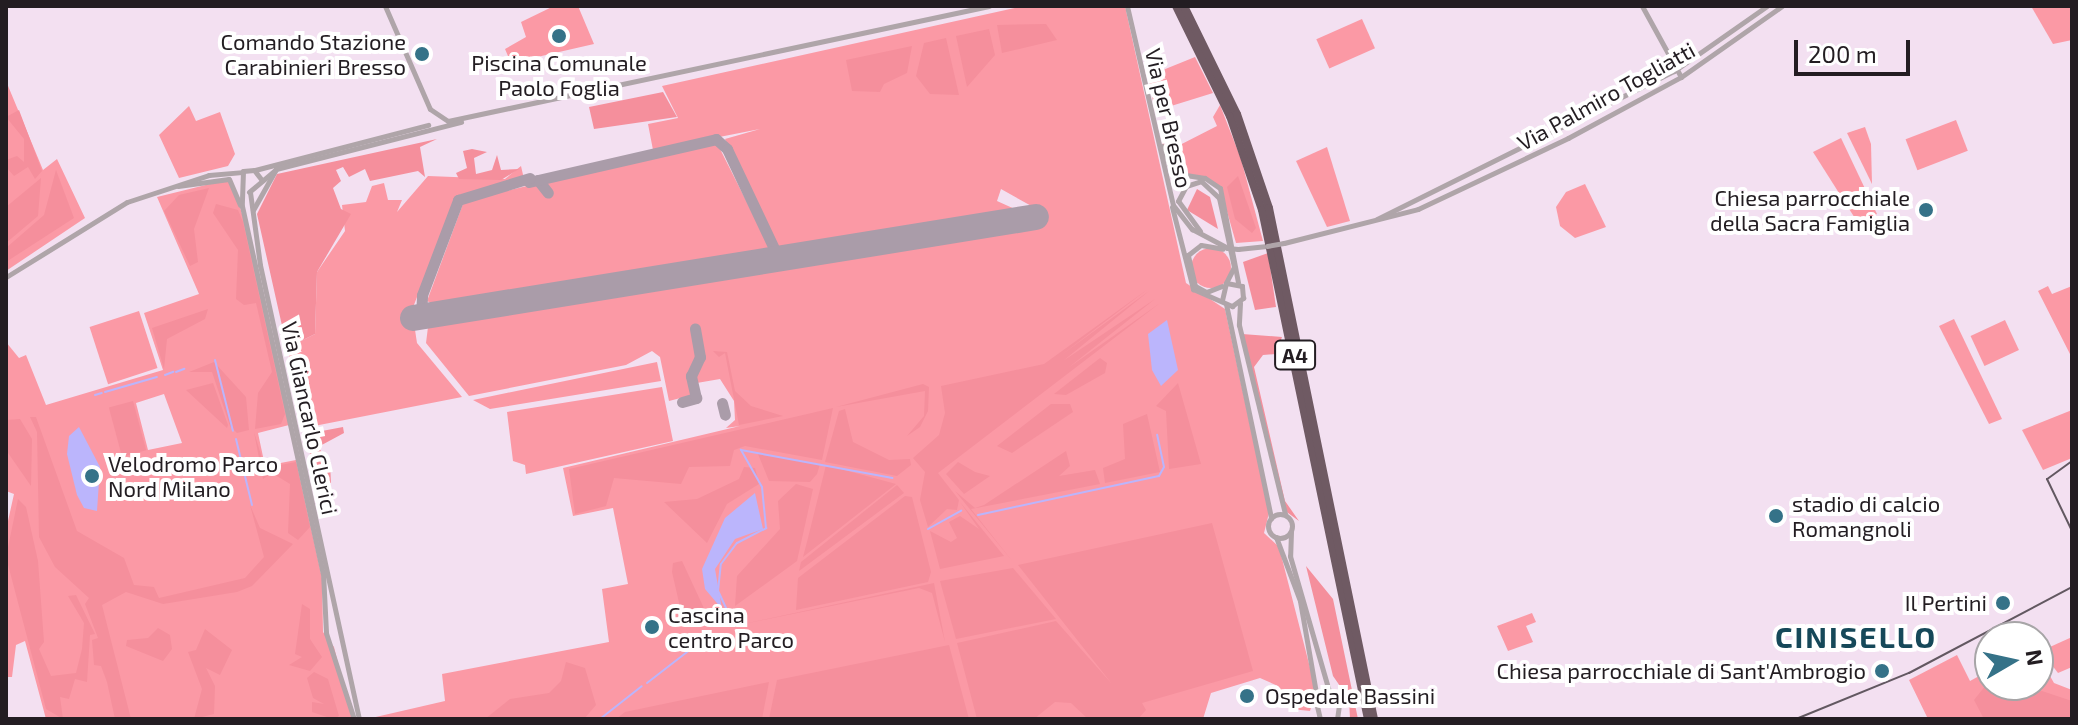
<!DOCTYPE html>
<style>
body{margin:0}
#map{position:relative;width:2078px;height:725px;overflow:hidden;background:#f3e0f1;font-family:"Exo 2",sans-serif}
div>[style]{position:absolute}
.green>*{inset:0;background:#fb99a5;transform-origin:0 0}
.round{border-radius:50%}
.forest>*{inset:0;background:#f58f9c;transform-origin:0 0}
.water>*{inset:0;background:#bbb5fc}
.stream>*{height:2px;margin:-1px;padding:0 1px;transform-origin:1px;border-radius:1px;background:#bbb5fc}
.taxiway>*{height:11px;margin:-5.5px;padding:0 5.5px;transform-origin:5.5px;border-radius:5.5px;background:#aa9ca9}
.runway>*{height:26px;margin:-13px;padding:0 13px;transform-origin:13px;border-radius:13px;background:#aa9ca9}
.minor>*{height:5px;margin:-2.5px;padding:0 2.5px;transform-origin:2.5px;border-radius:2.5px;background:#afa5a9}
.minor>.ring{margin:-2.5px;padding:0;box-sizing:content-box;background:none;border:5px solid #afa5a9;border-radius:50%}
.highway>*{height:8px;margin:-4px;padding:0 4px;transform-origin:4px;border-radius:4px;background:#6f5a63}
.tram>*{height:2px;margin:-1px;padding:0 1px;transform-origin:1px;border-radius:1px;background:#625861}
.minor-bridge>*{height:5px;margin:-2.5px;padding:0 2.5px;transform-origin:2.5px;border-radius:2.5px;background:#afa5a9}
.dots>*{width:22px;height:22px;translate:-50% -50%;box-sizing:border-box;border:4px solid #fff;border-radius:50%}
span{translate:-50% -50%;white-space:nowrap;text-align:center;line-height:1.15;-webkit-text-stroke:8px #fff;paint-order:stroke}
.shield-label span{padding:2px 6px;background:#fff;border:2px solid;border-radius:6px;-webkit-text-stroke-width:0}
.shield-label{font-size:20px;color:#231d22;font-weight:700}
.poi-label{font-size:22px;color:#231d22}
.right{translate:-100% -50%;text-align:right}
.left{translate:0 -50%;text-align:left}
.street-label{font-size:22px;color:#231d22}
.district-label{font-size:30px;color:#164859;font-weight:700;letter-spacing:2px}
.frame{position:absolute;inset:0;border:8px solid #231d22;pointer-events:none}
.north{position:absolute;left:1974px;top:621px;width:80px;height:80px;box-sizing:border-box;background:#fff;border:2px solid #a7a5a7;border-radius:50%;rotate:81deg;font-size:22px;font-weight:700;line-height:32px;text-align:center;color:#231d22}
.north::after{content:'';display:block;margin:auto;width:28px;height:36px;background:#357288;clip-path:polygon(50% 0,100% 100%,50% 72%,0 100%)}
.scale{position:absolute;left:1794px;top:40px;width:116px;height:36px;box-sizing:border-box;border:4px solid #231d22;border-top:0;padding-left:10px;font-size:24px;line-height:28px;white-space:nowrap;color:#231d22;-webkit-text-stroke:6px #fff;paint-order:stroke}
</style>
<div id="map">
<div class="green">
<div style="clip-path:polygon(554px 6px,578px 6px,594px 44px,511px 63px,505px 49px,526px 37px,521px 22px)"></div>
<div style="clip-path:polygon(1024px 6px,1125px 6px,1186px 283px,1225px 309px,1269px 513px,1264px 533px,1279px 547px,1316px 691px,1310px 711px,1291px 709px,1278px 686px,1260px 678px,1211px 693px,1203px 719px,367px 719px,445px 701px,442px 674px,609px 642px,602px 589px,628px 584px,613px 508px,573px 516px,563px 468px,740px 426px,726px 428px,735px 420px,734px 401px,720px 379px,691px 384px,692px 395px,669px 401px,660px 357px,652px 351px,626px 365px,469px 396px,426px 343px,428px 327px,1038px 225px,1035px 208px,1001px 189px,997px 201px,1017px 210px,778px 249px,725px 139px,760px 129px,653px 150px,648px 124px,678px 118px,662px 86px)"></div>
<div style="clip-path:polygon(2031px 6px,2072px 6px,2072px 40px,2053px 44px)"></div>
<div style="left:1362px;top:19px;width:32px;height:50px;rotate:66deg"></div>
<div style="clip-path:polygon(1195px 57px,1213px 93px,1155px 111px,1148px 76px)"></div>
<div style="clip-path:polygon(6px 81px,43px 170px,57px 159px,85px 218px,6px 271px)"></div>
<div style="clip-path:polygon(1220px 105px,1241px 159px,1263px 241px,1236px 243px,1220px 187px,1207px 177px,1178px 175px,1168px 163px,1162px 142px,1170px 150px,1217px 126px,1213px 117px)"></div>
<div style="clip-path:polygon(189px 106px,196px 121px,220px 112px,235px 154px,228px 166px,179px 178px,159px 135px)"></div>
<div style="left:1956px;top:120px;width:33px;height:54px;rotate:69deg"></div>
<div style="clip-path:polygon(1865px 127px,1871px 144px,1872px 184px,1847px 133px)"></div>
<div style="clip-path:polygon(1841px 138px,1877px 214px,1858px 223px,1813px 152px)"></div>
<div style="clip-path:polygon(716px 141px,771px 250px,435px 305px,427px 301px,464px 201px)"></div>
<div style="clip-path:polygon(1327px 147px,1350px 221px,1327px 227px,1296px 161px)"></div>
<div style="clip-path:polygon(521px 166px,524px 179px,456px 196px,412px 310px,417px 343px,462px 397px,309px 427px,287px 348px,315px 334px,317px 272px,345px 231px,342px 205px,366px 202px,372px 186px,384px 183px,388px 200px,402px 200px,397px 212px,428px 176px,505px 179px)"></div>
<div style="clip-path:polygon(evenodd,226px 180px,234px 187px,245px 224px,289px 425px,258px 433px,265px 466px,296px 460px,322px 578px,323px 632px,334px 647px,352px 719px,46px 719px,25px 641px,16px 645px,12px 677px,6px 677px,6px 530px,14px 494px,6px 491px,6px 342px,19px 358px,26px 355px,46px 405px,163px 370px,144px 313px,199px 294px,157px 197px,226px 180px,164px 394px,182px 443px,148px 450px,136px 403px,164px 394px)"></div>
<div style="clip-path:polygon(1585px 184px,1606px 227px,1575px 238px,1560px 226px,1556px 207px,1566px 192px)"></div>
<div class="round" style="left:1191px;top:248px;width:40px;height:40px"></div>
<div style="clip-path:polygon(2048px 286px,2052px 294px,2072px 286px,2071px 356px,2038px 291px)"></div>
<div style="left:139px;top:311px;width:60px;height:52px;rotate:72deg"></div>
<div style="clip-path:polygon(1954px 319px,2002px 419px,1989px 424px,1939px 326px)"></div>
<div style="left:2005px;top:320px;width:33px;height:38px;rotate:65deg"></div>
<div style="clip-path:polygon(657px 362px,661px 381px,490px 409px,473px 400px)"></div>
<div style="clip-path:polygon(662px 387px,673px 441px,526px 474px,525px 465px,513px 461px,507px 412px)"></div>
<div style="clip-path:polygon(2072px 410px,2072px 458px,2043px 470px,2022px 430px)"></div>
<div style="clip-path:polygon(1532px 613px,1536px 622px,1526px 626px,1533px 642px,1508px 651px,1497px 626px)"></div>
<div style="clip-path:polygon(2072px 637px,2072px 667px,2058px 673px,2041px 651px)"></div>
<div style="clip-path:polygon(1957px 655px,1970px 681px,1990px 670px,1990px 685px,2038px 685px,2038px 655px,2054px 683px,2072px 690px,2072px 719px,1928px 719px,1909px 680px)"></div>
</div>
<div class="forest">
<div style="clip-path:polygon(1046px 24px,1057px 40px,1002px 53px,997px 25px)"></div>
<div style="clip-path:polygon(989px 29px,995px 55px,967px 87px,956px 36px)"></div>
<div style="clip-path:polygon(946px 38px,959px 95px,930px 94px,916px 76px,924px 43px)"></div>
<div style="clip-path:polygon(912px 46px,907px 73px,884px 84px,880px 92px,852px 91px,846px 60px)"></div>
<div style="clip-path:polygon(663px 92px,677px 117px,594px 129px,589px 107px)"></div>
<div style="clip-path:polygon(19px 110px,42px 171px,35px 179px,28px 167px,14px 176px,6px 167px,6px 160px,17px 156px,24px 162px,24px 139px,6px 117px)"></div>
<div style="clip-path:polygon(437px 139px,420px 147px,425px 177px,418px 171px,370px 181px,365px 169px,349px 177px,343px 167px,336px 170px,341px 181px,333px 188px,341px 209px,351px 214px,317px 272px,315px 334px,287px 348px,257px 214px,277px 174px)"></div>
<div style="clip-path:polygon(472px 149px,487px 152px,474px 158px,476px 174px,492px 170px,497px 155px,501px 170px,519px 169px,501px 180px,459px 179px,456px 173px,467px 168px,463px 151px)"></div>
<div style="clip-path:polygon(56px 170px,74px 218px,6px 262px,6px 248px,44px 215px)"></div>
<div style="clip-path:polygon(1238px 176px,1256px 228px,1252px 233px,1235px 219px,1227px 187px)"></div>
<div style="clip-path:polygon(41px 178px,38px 216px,6px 243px,6px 207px)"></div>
<div style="clip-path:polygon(209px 188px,194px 229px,198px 262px,190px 266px,164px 211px,179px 195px)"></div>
<div style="clip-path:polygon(1197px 189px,1210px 197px,1218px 229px,1187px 210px)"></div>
<div style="clip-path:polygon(216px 204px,238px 210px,243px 222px,285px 414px,281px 424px,255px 429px,258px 393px,272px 372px,256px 303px,244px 305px,236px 299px,238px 250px,213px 213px)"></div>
<div style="clip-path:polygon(1268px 253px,1276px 307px,1255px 310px,1243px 262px)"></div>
<div style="clip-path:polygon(1148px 289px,1060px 356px,1149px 291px,1063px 361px,1155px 299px,1068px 368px,1160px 303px,938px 473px,959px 500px,957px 510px,947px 509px,928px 527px,920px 500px,925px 472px,913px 458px,939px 435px,945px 413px,941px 386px,1044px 364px)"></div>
<div style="clip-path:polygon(208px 309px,205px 319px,167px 339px,164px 369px,152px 328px)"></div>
<div style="clip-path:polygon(1242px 334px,1282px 337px,1276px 354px,1263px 355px,1254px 367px,1285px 501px,1299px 521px,1284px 510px)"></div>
<div style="clip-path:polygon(713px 351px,727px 352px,735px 391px,751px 406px,783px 416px,739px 425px,725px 353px,719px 357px)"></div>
<div style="clip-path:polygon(1100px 358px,1107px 363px,1105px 373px,1066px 395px,1054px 394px)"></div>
<div style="clip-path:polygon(214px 362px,246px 397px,249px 430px,237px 433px,230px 426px,212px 372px,189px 372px)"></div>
<div style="clip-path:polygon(213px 383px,228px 425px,227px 428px,186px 390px)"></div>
<div style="clip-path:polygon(1178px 383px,1201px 464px,1169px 469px,1166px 411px,1156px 406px)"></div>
<div style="clip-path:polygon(923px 384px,929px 387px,928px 411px,920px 427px,907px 436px,924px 416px,925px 391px,836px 407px)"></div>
<div style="left:133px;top:401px;width:51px;height:25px;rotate:75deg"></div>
<div style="clip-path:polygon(1051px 404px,1070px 404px,1073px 412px,1012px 453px,997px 446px)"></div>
<div style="clip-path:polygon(833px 408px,822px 460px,745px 446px,734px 450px,730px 466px,689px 467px,681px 484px,614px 478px,606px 506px,575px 514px,569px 469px)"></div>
<div style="clip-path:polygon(845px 409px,853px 442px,889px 460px,910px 459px,911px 465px,897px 476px,825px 462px,839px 411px)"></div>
<div style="clip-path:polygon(1147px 414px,1160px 472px,1105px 483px,1103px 468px,1125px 459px,1123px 424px)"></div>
<div style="clip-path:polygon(30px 417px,36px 417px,77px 531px,124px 558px,134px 585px,154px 587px,159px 598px,245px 578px,264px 557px,250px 505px,260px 528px,293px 544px,252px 586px,237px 592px,163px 604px,126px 592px,102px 605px,131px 719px,115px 719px,107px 682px,101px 666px,94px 665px,92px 640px,98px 638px,85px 604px,89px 598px,55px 567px,39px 537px,37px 432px)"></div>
<div style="clip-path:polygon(20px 419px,32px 439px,31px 486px,6px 450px,6px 420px)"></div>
<div style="clip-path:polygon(343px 427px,344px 433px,318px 447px,330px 463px,331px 483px,316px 484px,306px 434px)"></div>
<div style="clip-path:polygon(254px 432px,265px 468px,296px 462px,310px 527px,298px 540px,288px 533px,290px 484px,272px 473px,263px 479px)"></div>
<div style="clip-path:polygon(1066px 451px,1070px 466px,1059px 476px,1095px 470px,1100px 484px,971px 509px,1013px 562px,955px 491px,975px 508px,984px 505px)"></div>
<div style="clip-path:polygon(758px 454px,820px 464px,817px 474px,810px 482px,769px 481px)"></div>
<div style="clip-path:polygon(958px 462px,975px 472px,990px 476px,964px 494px,946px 474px)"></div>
<div style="clip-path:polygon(826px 465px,896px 484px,803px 557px,807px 542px)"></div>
<div style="clip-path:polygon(744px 467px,755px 468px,759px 484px,727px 504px,707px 543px,664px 502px,697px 499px,739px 479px)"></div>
<div style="clip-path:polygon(796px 484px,813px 489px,797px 561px,735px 606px,737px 576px,780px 529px,778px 501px)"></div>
<div style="clip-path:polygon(897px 485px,904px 493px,799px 571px,801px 562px)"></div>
<div style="clip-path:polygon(905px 496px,912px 497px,931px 572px,928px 582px,796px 610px,798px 578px)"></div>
<div style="clip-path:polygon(18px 499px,26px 507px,38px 561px,44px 642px,39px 649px,51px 676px,76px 673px,82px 649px,84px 623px,68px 596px,76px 595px,95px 634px,90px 635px,87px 682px,75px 679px,69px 699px,60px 697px,63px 719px,46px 709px,6px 557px)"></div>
<div style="clip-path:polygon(960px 502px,1004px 556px,940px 569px,930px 531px,951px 542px,957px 538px,949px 522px,960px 516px,979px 529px)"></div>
<div style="clip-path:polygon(1212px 523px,1253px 671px,1142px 703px,1146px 710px,1138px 719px,1088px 719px,1071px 703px,1055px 702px,1034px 719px,977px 719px,957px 643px,1056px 621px,1112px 684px,1018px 565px)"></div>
<div style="clip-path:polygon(682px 561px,708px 617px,696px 626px,683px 620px,672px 572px,673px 563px)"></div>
<div style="clip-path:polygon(1306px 566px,1333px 599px,1358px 719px,1350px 719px,1349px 699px,1333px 676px)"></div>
<div style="clip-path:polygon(1013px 568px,1056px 619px,956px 639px,940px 581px)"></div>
<div style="clip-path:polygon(934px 583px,945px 642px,932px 593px,919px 588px,734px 626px)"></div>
<div style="clip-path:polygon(302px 604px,310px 609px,310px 639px,322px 657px,310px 671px,289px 665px,302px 657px,295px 654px)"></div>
<div style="clip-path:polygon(158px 628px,170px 635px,172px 649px,163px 661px,126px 646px,127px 640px,148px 638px)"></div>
<div style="clip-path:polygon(205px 629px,232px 650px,220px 675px,206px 668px,215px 686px,214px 714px,194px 719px,202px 689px,188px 652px,196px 650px)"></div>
<div style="clip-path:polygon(949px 645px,969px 719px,769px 719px,777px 680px)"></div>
<div style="clip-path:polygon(566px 662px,585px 668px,596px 705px,584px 719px,485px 719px,510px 699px,549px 693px,561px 681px)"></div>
<div style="clip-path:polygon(314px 672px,328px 679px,339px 716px,333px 719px,312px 712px,312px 702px,324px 704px,313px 698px,307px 678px)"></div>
<div style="clip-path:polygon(1990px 680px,2025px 695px,2042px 691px,2072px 701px,2072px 719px,1984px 719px,1974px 700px)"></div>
<div style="clip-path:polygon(769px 682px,762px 719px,616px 719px,625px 712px)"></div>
</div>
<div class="water">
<div style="clip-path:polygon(1167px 320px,1178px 370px,1161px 386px,1152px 370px,1148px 334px)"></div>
<div style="clip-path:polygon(79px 427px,100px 467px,97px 511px,84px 508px,77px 495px,67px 454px,69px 436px)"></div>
<div style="clip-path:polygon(755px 493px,763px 529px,735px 539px,715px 569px,722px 609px,705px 589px,702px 569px,725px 518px)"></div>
</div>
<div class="stream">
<div style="left:215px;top:360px;width:73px;rotate:75.8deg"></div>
<div style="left:176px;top:372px;width:9px;rotate:-21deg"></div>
<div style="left:165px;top:375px;width:9px;rotate:-21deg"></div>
<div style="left:105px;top:392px;width:54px;rotate:-16.1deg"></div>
<div style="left:95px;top:395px;width:7px;rotate:-16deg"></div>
<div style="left:236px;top:439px;width:68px;rotate:76.4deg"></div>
<div style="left:741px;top:450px;width:154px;rotate:10.5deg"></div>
<div style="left:978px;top:515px;width:185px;rotate:-12.2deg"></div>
<div style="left:1159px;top:476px;width:10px;rotate:-61deg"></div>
<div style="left:1164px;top:467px;width:33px;rotate:-102deg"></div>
<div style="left:928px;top:529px;width:38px;rotate:-29deg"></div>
<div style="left:727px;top:610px;width:21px;rotate:-115deg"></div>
<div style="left:718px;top:591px;width:27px;rotate:-84deg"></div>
<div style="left:721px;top:564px;width:26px;rotate:-53deg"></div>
<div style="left:737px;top:543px;width:33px;rotate:-27deg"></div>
<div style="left:766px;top:528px;width:41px;rotate:-95.6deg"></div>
<div style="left:762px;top:487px;width:43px;rotate:-119.6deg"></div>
<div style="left:647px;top:683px;width:67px;rotate:-37.7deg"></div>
<div style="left:600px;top:719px;width:53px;rotate:-38.2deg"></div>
</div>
<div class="taxiway">
<div style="left:538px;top:180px;width:16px;rotate:52deg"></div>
<div style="left:529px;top:182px;width:192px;rotate:-12.9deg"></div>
<div style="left:716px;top:139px;width:15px;rotate:42deg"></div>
<div style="left:727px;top:149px;width:122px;rotate:64.7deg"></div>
<div style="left:421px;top:316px;width:21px;rotate:-87deg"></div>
<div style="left:422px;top:295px;width:102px;rotate:-69.2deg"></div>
<div style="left:458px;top:200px;width:75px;rotate:-17deg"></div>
<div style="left:682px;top:402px;width:15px;rotate:-16deg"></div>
<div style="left:696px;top:398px;width:23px;rotate:-103deg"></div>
<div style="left:691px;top:376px;width:21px;rotate:-65deg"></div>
<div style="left:700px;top:357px;width:29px;rotate:-100deg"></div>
<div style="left:722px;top:403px;width:12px;rotate:76deg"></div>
</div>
<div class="runway">
<div style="left:413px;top:318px;width:631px;rotate:-9.21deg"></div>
</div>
<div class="minor">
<div style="left:385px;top:6px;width:112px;rotate:66.4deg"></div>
<div style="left:430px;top:109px;width:22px;rotate:34deg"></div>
<div style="left:448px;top:121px;width:553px;rotate:-12deg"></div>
<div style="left:1127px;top:6px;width:204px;rotate:77deg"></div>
<div style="left:1173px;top:205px;width:31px;rotate:52deg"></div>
<div style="left:1192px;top:229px;width:40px;rotate:28deg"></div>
<div style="left:1642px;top:6px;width:81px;rotate:61.2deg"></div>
<div style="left:1162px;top:146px;width:29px;rotate:68deg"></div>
<div style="left:1173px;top:173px;width:32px;rotate:9deg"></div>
<div style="left:1205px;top:178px;width:18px;rotate:34deg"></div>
<div style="left:1220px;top:188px;width:96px;rotate:79.2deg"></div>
<div style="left:255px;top:170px;width:179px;rotate:-14.6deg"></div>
<div style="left:261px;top:179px;width:11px;rotate:-128deg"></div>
<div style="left:254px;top:170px;width:11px;rotate:175deg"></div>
<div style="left:243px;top:171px;width:35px;rotate:92deg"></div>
<div style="left:242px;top:206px;width:376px;rotate:77.6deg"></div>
<div style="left:323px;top:573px;width:60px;rotate:87.1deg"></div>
<div style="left:326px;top:633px;width:90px;rotate:72deg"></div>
<div style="left:178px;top:186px;width:51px;rotate:-7.8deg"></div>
<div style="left:229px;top:179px;width:28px;rotate:67deg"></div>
<div style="left:249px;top:192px;width:35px;rotate:-40deg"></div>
<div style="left:276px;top:169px;width:191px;rotate:-14.3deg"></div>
<div style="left:250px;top:192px;width:74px;rotate:82.2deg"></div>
<div style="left:260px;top:265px;width:465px;rotate:77.7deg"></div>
<div style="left:1172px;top:207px;width:85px;rotate:75.6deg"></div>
<div style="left:1193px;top:289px;width:43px;rotate:23.6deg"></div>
<div style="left:1232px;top:306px;width:14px;rotate:-36deg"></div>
<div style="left:1243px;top:298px;width:12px;rotate:-95deg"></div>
<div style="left:1242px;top:286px;width:16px;rotate:-169deg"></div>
<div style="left:1226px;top:283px;width:18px;rotate:103deg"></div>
<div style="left:253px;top:210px;width:45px;rotate:-60.6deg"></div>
<div style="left:1377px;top:219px;width:332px;rotate:-26.5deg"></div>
<div style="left:1674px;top:71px;width:113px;rotate:-35deg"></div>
<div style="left:1200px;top:231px;width:37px;rotate:-126deg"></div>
<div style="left:1178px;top:201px;width:17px;rotate:-62deg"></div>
<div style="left:1186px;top:186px;width:16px;rotate:-18deg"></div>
<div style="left:1201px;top:181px;width:25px;rotate:43deg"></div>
<div style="left:1219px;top:198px;width:71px;rotate:77.7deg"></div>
<div style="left:1234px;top:267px;width:18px;rotate:117deg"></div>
<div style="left:1284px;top:243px;width:138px;rotate:-14.2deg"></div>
<div style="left:1418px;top:209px;width:166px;rotate:-25.3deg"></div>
<div style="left:1568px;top:138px;width:128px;rotate:-28.4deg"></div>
<div style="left:1681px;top:77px;width:123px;rotate:-35.1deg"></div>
<div style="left:1238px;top:249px;width:29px;rotate:-6deg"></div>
<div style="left:6px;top:277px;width:142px;rotate:-31.8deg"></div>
<div style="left:127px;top:202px;width:86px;rotate:-18.2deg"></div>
<div style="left:209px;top:175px;width:33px;rotate:-5deg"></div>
<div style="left:1222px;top:286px;width:17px;rotate:159deg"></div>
<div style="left:1206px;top:292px;width:13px;rotate:-151deg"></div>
<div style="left:1195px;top:286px;width:32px;rotate:-103deg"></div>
<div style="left:1188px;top:255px;width:16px;rotate:-38deg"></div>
<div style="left:1201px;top:245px;width:22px;rotate:10deg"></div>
<div style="left:1240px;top:303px;width:22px;rotate:93deg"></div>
<div style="left:1239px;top:325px;width:195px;rotate:76.3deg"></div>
<div style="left:1226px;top:304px;width:219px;rotate:78.1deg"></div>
<div class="ring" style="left:1268px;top:514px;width:19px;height:19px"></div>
<div style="left:1291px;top:532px;width:24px;rotate:92deg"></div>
<div style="left:1290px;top:556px;width:148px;rotate:73.9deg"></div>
<div style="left:1276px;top:537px;width:68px;rotate:69.4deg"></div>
<div style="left:1300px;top:601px;width:105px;rotate:80.1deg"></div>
<div style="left:1320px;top:719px;width:13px;rotate:-103deg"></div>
<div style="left:1317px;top:706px;width:13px;rotate:-39deg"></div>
<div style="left:1327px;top:698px;width:14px;rotate:30deg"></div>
<div style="left:1339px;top:705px;width:14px;rotate:98deg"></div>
</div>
<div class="highway">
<div style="left:1176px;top:6px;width:123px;rotate:63.9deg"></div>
<div style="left:1230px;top:116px;width:99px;rotate:71.2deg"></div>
<div style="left:1262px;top:210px;width:520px;rotate:78.24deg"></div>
<div style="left:1184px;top:6px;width:120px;rotate:63.9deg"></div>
<div style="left:1237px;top:114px;width:99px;rotate:71.2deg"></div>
<div style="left:1269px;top:208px;width:522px;rotate:78.39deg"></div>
</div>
<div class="tram">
<div style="left:2072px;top:461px;width:31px;rotate:144deg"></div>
<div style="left:2047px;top:479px;width:58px;rotate:64.3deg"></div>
<div style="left:1796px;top:719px;width:122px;rotate:-22.2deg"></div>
<div style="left:1909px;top:673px;width:184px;rotate:-27.8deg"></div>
</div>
<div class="minor-bridge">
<div style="left:1267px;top:246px;width:17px;rotate:-10deg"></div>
<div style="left:1227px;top:248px;width:11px;rotate:5deg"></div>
</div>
<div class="dots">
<div style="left:559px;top:36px;background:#357288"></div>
<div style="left:422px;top:54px;background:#357288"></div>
<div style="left:1926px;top:210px;background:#357288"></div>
<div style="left:92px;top:476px;background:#357288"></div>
<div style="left:1776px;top:516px;background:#357288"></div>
<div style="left:2003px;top:603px;background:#357288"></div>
<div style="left:652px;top:627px;background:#357288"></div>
<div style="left:1882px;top:671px;background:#357288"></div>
<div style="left:1247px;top:696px;background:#357288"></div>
</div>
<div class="shield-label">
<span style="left:1295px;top:355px">A4</span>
</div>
<div class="poi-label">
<span class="right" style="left:406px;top:54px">Comando Stazione<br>Carabinieri Bresso</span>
<span style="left:559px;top:75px">Piscina Comunale<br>Paolo Foglia</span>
<span class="right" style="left:1910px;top:210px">Chiesa parrocchiale<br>della Sacra Famiglia</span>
<span class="left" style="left:108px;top:476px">Velodromo Parco<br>Nord Milano</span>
<span class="left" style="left:1792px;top:516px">stadio di calcio<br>Romangnoli</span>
<span class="right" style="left:1987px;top:603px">Il Pertini</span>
<span class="left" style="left:668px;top:627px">Cascina<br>centro Parco</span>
<span class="right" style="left:1866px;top:671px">Chiesa parrocchiale di Sant'Ambrogio</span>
<span class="left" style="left:1265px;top:696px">Ospedale Bassini</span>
</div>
<div class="street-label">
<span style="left:1606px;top:96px;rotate:-29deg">Via Palmiro Togliatti</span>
<span style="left:1169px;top:118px;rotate:77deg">Via per Bresso</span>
<span style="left:310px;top:418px;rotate:78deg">Via Giancarlo Clerici</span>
</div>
<div class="district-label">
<span style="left:1856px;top:636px">CINISELLO</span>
</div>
<div class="frame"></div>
<div class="north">N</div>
<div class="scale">200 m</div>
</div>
